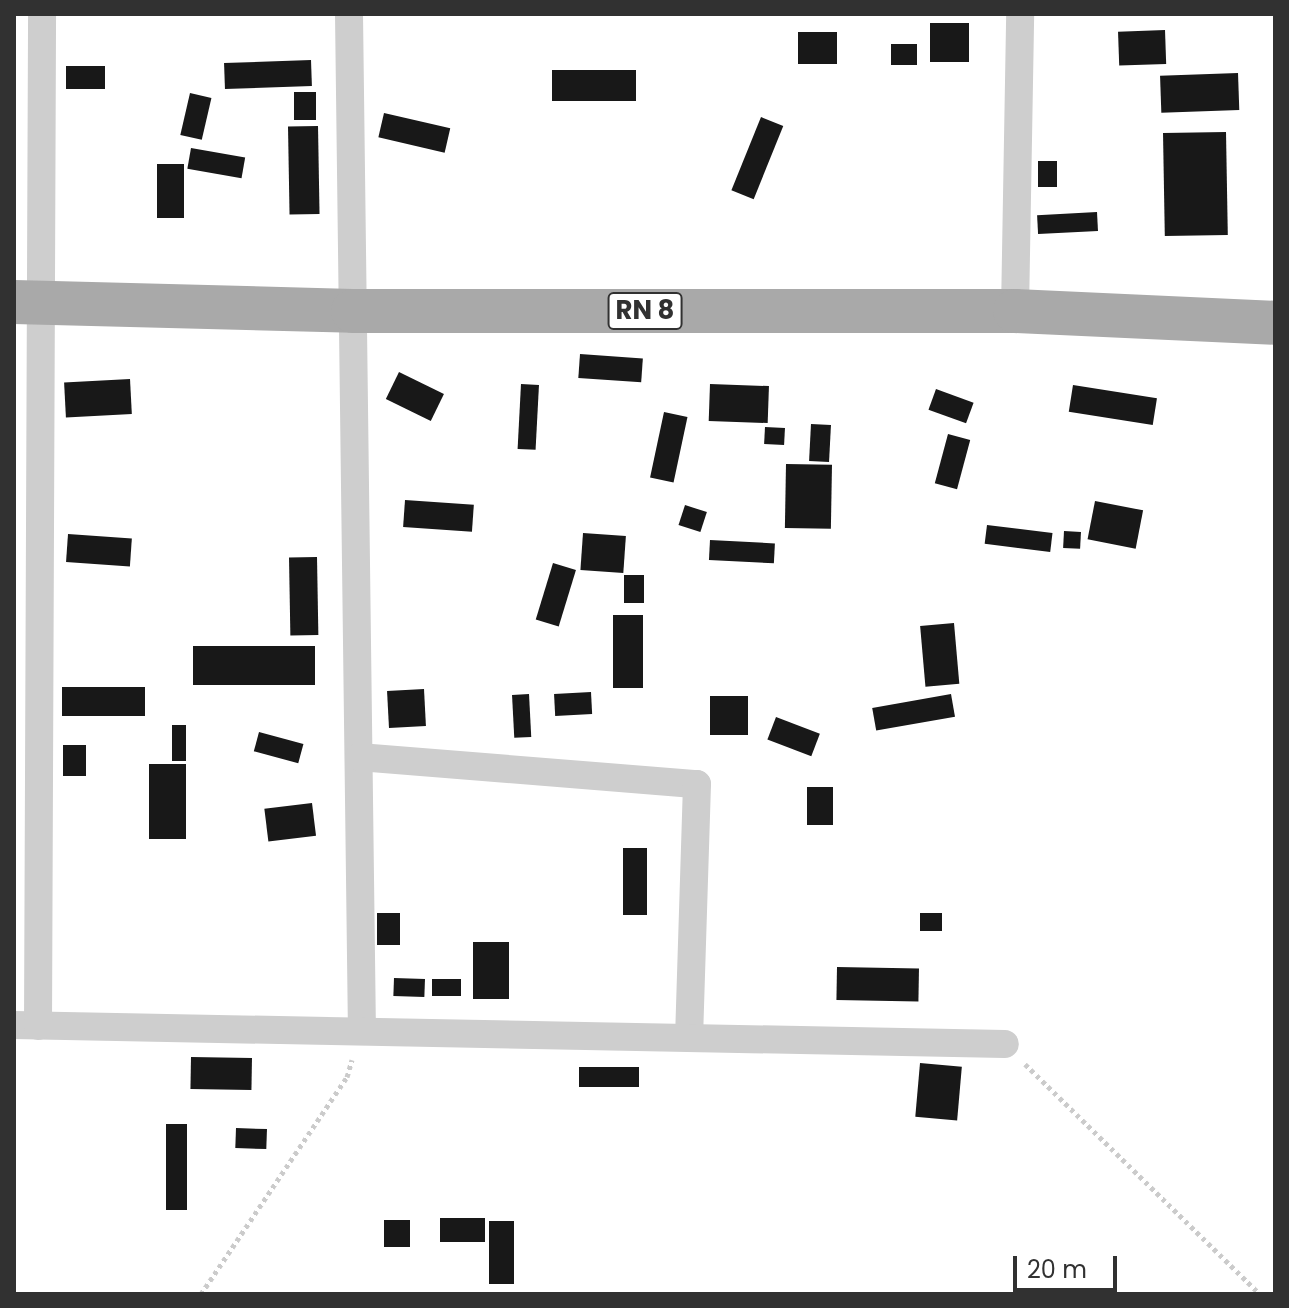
<!DOCTYPE html>
<style>
body{margin:0}
#map{position:relative;width:1289px;height:1308px;overflow:hidden;background:#fff;font-family:Poppins,sans-serif}
div>[style]{position:absolute}
.building>*{inset:0;background:#181818;transform-origin:0 0}
.path>*{height:5px;margin-top:-2.5px;transform-origin:0;background:repeating-linear-gradient(90deg,#cbcbcb 0 4px,transparent 0 8px)}
.minor>*{height:28px;margin:-14px;padding:0 14px;transform-origin:14px;border-radius:14px;background:#cecece}
.primary>*{height:44px;margin:-22px;padding:0 22px;transform-origin:22px;border-radius:22px;background:#a9a9a9}
span{translate:-50% -50%;white-space:nowrap;text-align:center;line-height:1.15;-webkit-text-stroke:8px #fff;paint-order:stroke}
.shield-label span{padding:2px 6px;background:#fff;border:2px solid;border-radius:6px;-webkit-text-stroke-width:0}
.shield-label{font-size:26px;color:#313131;font-weight:700}
.frame{position:absolute;inset:0;border:16px solid #313131;pointer-events:none}
.scale{position:absolute;left:1013px;top:1256px;width:104px;height:36px;box-sizing:border-box;border:4px solid #313131;border-top:0;padding-left:10px;font-size:24px;line-height:28px;white-space:nowrap;color:#313131;-webkit-text-stroke:6px #fff;paint-order:stroke}
</style>
<div id="map">
<div class="building">
<div style="left:969px;top:23px;width:39px;height:39px;rotate:90deg"></div>
<div style="left:1165px;top:30px;width:34px;height:47px;rotate:88deg"></div>
<div style="left:798px;top:32px;width:39px;height:32px"></div>
<div style="left:917px;top:44px;width:21px;height:26px;rotate:90deg"></div>
<div style="left:311px;top:60px;width:26px;height:87px;rotate:88deg"></div>
<div style="left:105px;top:66px;width:23px;height:39px;rotate:90deg"></div>
<div style="left:636px;top:70px;width:31px;height:84px;rotate:90deg"></div>
<div style="left:1238px;top:73px;width:37px;height:78px;rotate:88deg"></div>
<div style="left:294px;top:92px;width:22px;height:28px"></div>
<div style="left:190px;top:93px;width:22px;height:43px;rotate:13deg"></div>
<div style="left:384px;top:113px;width:68px;height:25px;rotate:13deg"></div>
<div style="left:761px;top:117px;width:24px;height:79px;rotate:22deg"></div>
<div style="left:318px;top:126px;width:88px;height:30px;rotate:89deg"></div>
<div style="left:1226px;top:132px;width:103px;height:63px;rotate:89deg"></div>
<div style="left:191px;top:148px;width:55px;height:21px;rotate:10deg"></div>
<div style="left:1038px;top:161px;width:19px;height:26px"></div>
<div style="left:157px;top:164px;width:27px;height:54px"></div>
<div style="left:1097px;top:212px;width:19px;height:60px;rotate:87deg"></div>
<div style="left:580px;top:354px;width:63px;height:24px;rotate:4deg"></div>
<div style="left:399px;top:372px;width:50px;height:30px;rotate:26deg"></div>
<div style="left:130px;top:379px;width:35px;height:66px;rotate:87deg"></div>
<div style="left:521px;top:384px;width:18px;height:65px;rotate:3deg"></div>
<div style="left:710px;top:384px;width:59px;height:37px;rotate:2deg"></div>
<div style="left:1073px;top:385px;width:85px;height:27px;rotate:9deg"></div>
<div style="left:936px;top:389px;width:40px;height:22px;rotate:20deg"></div>
<div style="left:664px;top:412px;width:24px;height:67px;rotate:12deg"></div>
<div style="left:811px;top:424px;width:20px;height:37px;rotate:3deg"></div>
<div style="left:765px;top:427px;width:20px;height:17px;rotate:3deg"></div>
<div style="left:948px;top:434px;width:23px;height:51px;rotate:15deg"></div>
<div style="left:786px;top:464px;width:46px;height:64px;rotate:1deg"></div>
<div style="left:405px;top:500px;width:69px;height:27px;rotate:4deg"></div>
<div style="left:1095px;top:501px;width:49px;height:39px;rotate:11deg"></div>
<div style="left:685px;top:505px;width:23px;height:21px;rotate:18deg"></div>
<div style="left:987px;top:525px;width:66px;height:19px;rotate:7deg"></div>
<div style="left:1064px;top:531px;width:17px;height:17px;rotate:3deg"></div>
<div style="left:583px;top:533px;width:43px;height:37px;rotate:4deg"></div>
<div style="left:68px;top:534px;width:64px;height:28px;rotate:4deg"></div>
<div style="left:710px;top:540px;width:65px;height:20px;rotate:3deg"></div>
<div style="left:317px;top:557px;width:78px;height:28px;rotate:89deg"></div>
<div style="left:553px;top:563px;width:24px;height:59px;rotate:17deg"></div>
<div style="left:624px;top:575px;width:20px;height:28px"></div>
<div style="left:613px;top:615px;width:30px;height:73px"></div>
<div style="left:954px;top:623px;width:61px;height:34px;rotate:85deg"></div>
<div style="left:193px;top:646px;width:122px;height:39px"></div>
<div style="left:145px;top:687px;width:29px;height:83px;rotate:90deg"></div>
<div style="left:424px;top:689px;width:37px;height:37px;rotate:87deg"></div>
<div style="left:591px;top:692px;width:22px;height:37px;rotate:87deg"></div>
<div style="left:529px;top:694px;width:43px;height:17px;rotate:87deg"></div>
<div style="left:951px;top:694px;width:23px;height:80px;rotate:80deg"></div>
<div style="left:710px;top:696px;width:38px;height:39px"></div>
<div style="left:776px;top:717px;width:47px;height:24px;rotate:21deg"></div>
<div style="left:172px;top:725px;width:14px;height:36px"></div>
<div style="left:259px;top:732px;width:46px;height:20px;rotate:15deg"></div>
<div style="left:63px;top:745px;width:23px;height:31px"></div>
<div style="left:149px;top:764px;width:37px;height:75px"></div>
<div style="left:807px;top:787px;width:26px;height:38px"></div>
<div style="left:312px;top:803px;width:33px;height:48px;rotate:83deg"></div>
<div style="left:623px;top:848px;width:24px;height:67px"></div>
<div style="left:377px;top:913px;width:23px;height:32px"></div>
<div style="left:920px;top:913px;width:22px;height:18px"></div>
<div style="left:473px;top:942px;width:36px;height:57px"></div>
<div style="left:837px;top:967px;width:82px;height:33px;rotate:1deg"></div>
<div style="left:394px;top:978px;width:31px;height:18px;rotate:2deg"></div>
<div style="left:432px;top:979px;width:29px;height:17px"></div>
<div style="left:191px;top:1057px;width:61px;height:32px;rotate:1deg"></div>
<div style="left:920px;top:1063px;width:42px;height:54px;rotate:5deg"></div>
<div style="left:579px;top:1067px;width:60px;height:20px"></div>
<div style="left:166px;top:1124px;width:21px;height:86px"></div>
<div style="left:236px;top:1128px;width:31px;height:20px;rotate:2deg"></div>
<div style="left:440px;top:1218px;width:45px;height:24px"></div>
<div style="left:384px;top:1220px;width:26px;height:27px"></div>
<div style="left:489px;top:1221px;width:25px;height:63px"></div>
</div>
<div class="path">
<div style="left:1025px;top:1064px;width:329px;rotate:44.4deg"></div>
<div style="left:201px;top:1294px;width:262px;rotate:-56.1deg"></div>
<div style="left:347px;top:1077px;width:18px;rotate:-74deg"></div>
</div>
<div class="minor">
<div style="left:349px;top:14px;width:1016px;rotate:89.27deg"></div>
<div style="left:1015px;top:311px;width:297px;rotate:-89deg"></div>
<div style="left:359px;top:757px;width:339px;rotate:4.6deg"></div>
<div style="left:697px;top:784px;width:250px;rotate:91.8deg"></div>
<div style="left:14px;top:1025px;width:991px;rotate:1.1deg"></div>
<div style="left:38px;top:1026px;width:1012px;rotate:-89.77deg"></div>
</div>
<div class="primary">
<div style="left:14px;top:302px;width:339px;rotate:1.5deg"></div>
<div style="left:353px;top:311px;width:662px"></div>
<div style="left:1015px;top:311px;width:260px;rotate:2.6deg"></div>
</div>
<div class="shield-label">
<span style="left:645px;top:311px">RN 8</span>
</div>
<div class="frame"></div>
<div class="scale">20 m</div>
</div>
